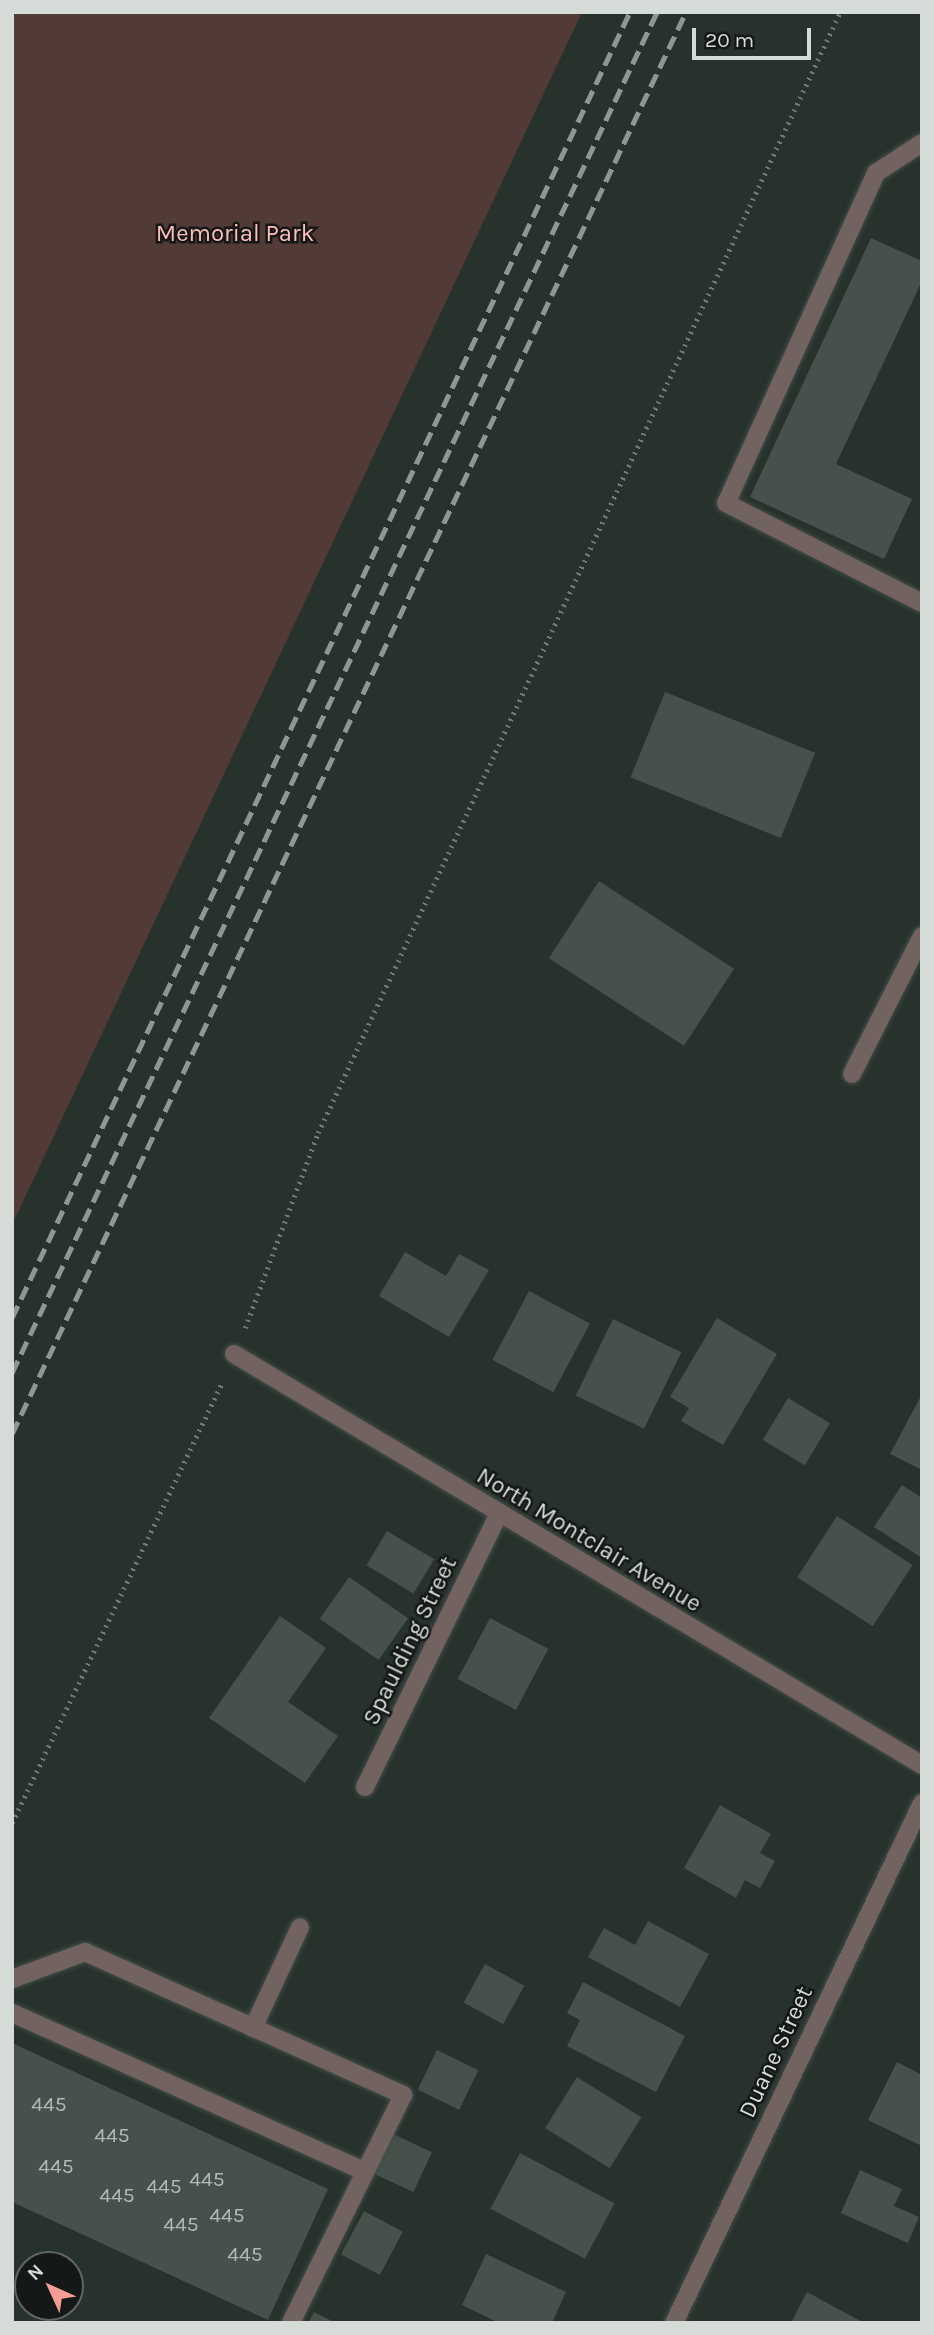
<!DOCTYPE html>
<style>
body{margin:0}
#map{position:relative;width:934px;height:2335px;overflow:hidden;background:#27322d;font-family:Karla,sans-serif}
div>[style]{position:absolute}
.green>*{inset:0;background:#523a37}
.building>*{inset:0;background:#46514b;transform-origin:0 0}
.path>*{height:4.5px;margin-top:-2.25px;transform-origin:0;background:repeating-linear-gradient(90deg,#707975 0 2px,transparent 0 7px)}
.roads{filter:drop-shadow(0 0 2px #434d48) drop-shadow(0 0 2px #434d48)}
.minor>*{height:18px;margin:-9px;padding:0 9px;transform-origin:9px;border-radius:9px;background:#726260}
.rail>*{height:5px;margin-top:-2.5px;transform-origin:0;background:repeating-linear-gradient(90deg,#8f9793 0 14px,transparent 0 21px)}
span{translate:-50% -50%;white-space:nowrap;text-align:center;line-height:1.15;-webkit-text-stroke:5px #141816;paint-order:stroke}
.number-label{font-size:21px;color:#b1b9b5}
.number-label span{-webkit-text-stroke-width:0}
.park-label{font-size:24px;color:#febdb6}
.street-label{font-size:24px;color:#d5dcd8}
.frame{position:absolute;inset:0;border:14px solid #d5dcd8;pointer-events:none}
.north{position:absolute;left:14px;top:2251px;width:70px;height:70px;box-sizing:border-box;background:#141816;border:2px solid #616664;border-radius:50%;rotate:315deg;font-size:19px;font-weight:700;line-height:28px;text-align:center;color:#d5dcd8}
.north::after{content:'';display:block;margin:auto;width:24px;height:32px;background:#f59c94;clip-path:polygon(50% 0,100% 100%,50% 72%,0 100%)}
.scale{position:absolute;left:692px;top:28px;width:119px;height:32px;box-sizing:border-box;border:4px solid #d5dcd8;border-top:0;padding-left:9px;font-size:21px;line-height:24px;white-space:nowrap;color:#d5dcd8;-webkit-text-stroke:5px #141816;paint-order:stroke}
</style>
<div id="map">
<div class="green">
<div style="clip-path:polygon(12px 12px,582px 12px,12px 1225px)"></div>
</div>
<div class="building">
<div style="clip-path:polygon(871px 238px,922px 261px,922px 281px,836px 464px,912px 499px,884px 559px,750px 497px)"></div>
<div style="left:665px;top:692px;width:162px;height:92px;rotate:22deg"></div>
<div style="left:599px;top:881px;width:161px;height:92px;rotate:33deg"></div>
<div style="clip-path:polygon(405px 1252px,446px 1276px,459px 1254px,489px 1270px,449px 1337px,379px 1296px)"></div>
<div style="left:529px;top:1291px;width:69px;height:78px;rotate:28deg"></div>
<div style="clip-path:polygon(717px 1318px,777px 1354px,723px 1445px,681px 1421px,689px 1408px,670px 1397px)"></div>
<div style="left:613px;top:1319px;width:76px;height:85px;rotate:26deg"></div>
<div style="clip-path:polygon(922px 1394px,922px 1470px,890px 1454px)"></div>
<div style="left:788px;top:1398px;width:49px;height:49px;rotate:31deg"></div>
<div style="clip-path:polygon(902px 1485px,922px 1498px,922px 1558px,874px 1527px)"></div>
<div style="left:837px;top:1516px;width:90px;height:73px;rotate:33deg"></div>
<div style="left:387px;top:1531px;width:55px;height:40px;rotate:31deg"></div>
<div style="left:349px;top:1577px;width:72px;height:51px;rotate:35deg"></div>
<div style="clip-path:polygon(280px 1616px,326px 1648px,288px 1702px,338px 1736px,305px 1783px,209px 1718px)"></div>
<div style="left:490px;top:1618px;width:66px;height:69px;rotate:28deg"></div>
<div style="clip-path:polygon(720px 1805px,771px 1834px,760px 1853px,775px 1861px,760px 1888px,745px 1880px,736px 1898px,684px 1868px)"></div>
<div style="clip-path:polygon(648px 1921px,709px 1954px,680px 2007px,588px 1957px,604px 1928px,635px 1945px)"></div>
<div style="left:485px;top:1964px;width:45px;height:44px;rotate:29deg"></div>
<div style="clip-path:polygon(583px 1982px,685px 2036px,656px 2092px,567px 2046px,580px 2020px,567px 2013px)"></div>
<div style="clip-path:polygon(12px 2043px,328px 2189px,268px 2320px,12px 2202px)"></div>
<div style="left:437px;top:2050px;width:46px;height:44px;rotate:26deg"></div>
<div style="clip-path:polygon(897px 2062px,922px 2075px,922px 2146px,868px 2120px)"></div>
<div style="left:577px;top:2077px;width:76px;height:60px;rotate:32deg"></div>
<div style="left:393px;top:2134px;width:43px;height:44px;rotate:25deg"></div>
<div style="left:520px;top:2153px;width:107px;height:63px;rotate:28deg"></div>
<div style="clip-path:polygon(860px 2170px,902px 2189px,894px 2206px,919px 2217px,908px 2243px,841px 2213px)"></div>
<div style="left:364px;top:2211px;width:44px;height:49px;rotate:28deg"></div>
<div style="clip-path:polygon(486px 2254px,566px 2292px,552px 2323px,499px 2323px,462px 2305px)"></div>
<div style="clip-path:polygon(807px 2292px,864px 2323px,791px 2323px)"></div>
<div style="clip-path:polygon(314px 2312px,336px 2323px,308px 2323px)"></div>
</div>
<div class="path">
<div style="left:245px;top:1328px;width:208px;rotate:-69.5deg"></div>
<div style="left:318px;top:1133px;width:1237px;rotate:-65.03deg"></div>
<div style="left:12px;top:1823px;width:490px;rotate:-64.5deg"></div>
</div>
<div class="roads">
<div class="minor">
<div style="left:922px;top:143px;width:55px;rotate:146.9deg"></div>
<div style="left:876px;top:173px;width:362px;rotate:114.4deg"></div>
<div style="left:726px;top:503px;width:220px;rotate:27deg"></div>
<div style="left:852px;top:1074px;width:155px;rotate:-63.1deg"></div>
<div style="left:234px;top:1354px;width:801px;rotate:30.85deg"></div>
<div style="left:365px;top:1787px;width:302px;rotate:-63.9deg"></div>
<div style="left:12px;top:1979px;width:78px;rotate:-20.3deg"></div>
<div style="left:85px;top:1952px;width:349px;rotate:24.2deg"></div>
<div style="left:403px;top:2095px;width:254px;rotate:116.2deg"></div>
<div style="left:12px;top:2013px;width:387px;rotate:24.2deg"></div>
<div style="left:253px;top:2028px;width:111px;rotate:-65deg"></div>
<div style="left:674px;top:2323px;width:576px;rotate:-64.5deg"></div>
</div>
</div>
<div class="rail">
<div style="left:12px;top:1318px;width:1445px;rotate:-64.68deg"></div>
<div style="left:12px;top:1373px;width:1506px;rotate:-64.64deg"></div>
<div style="left:12px;top:1434px;width:1574px;rotate:-64.64deg"></div>
</div>
<div class="number-label">
<span style="left:49px;top:2104px">445</span>
<span style="left:112px;top:2135px">445</span>
<span style="left:56px;top:2166px">445</span>
<span style="left:207px;top:2179px">445</span>
<span style="left:164px;top:2186px">445</span>
<span style="left:117px;top:2195px">445</span>
<span style="left:227px;top:2215px">445</span>
<span style="left:181px;top:2224px">445</span>
<span style="left:245px;top:2254px">445</span>
</div>
<div class="park-label">
<span style="left:235px;top:234px">Memorial Park</span>
</div>
<div class="street-label">
<span style="left:589px;top:1540px;rotate:31deg">North Montclair Avenue</span>
<span style="left:410px;top:1641px;rotate:-64deg">Spaulding Street</span>
<span style="left:776px;top:2052px;rotate:-65deg">Duane Street</span>
</div>
<div class="frame"></div>
<div class="north">N</div>
<div class="scale">20 m</div>
</div>
